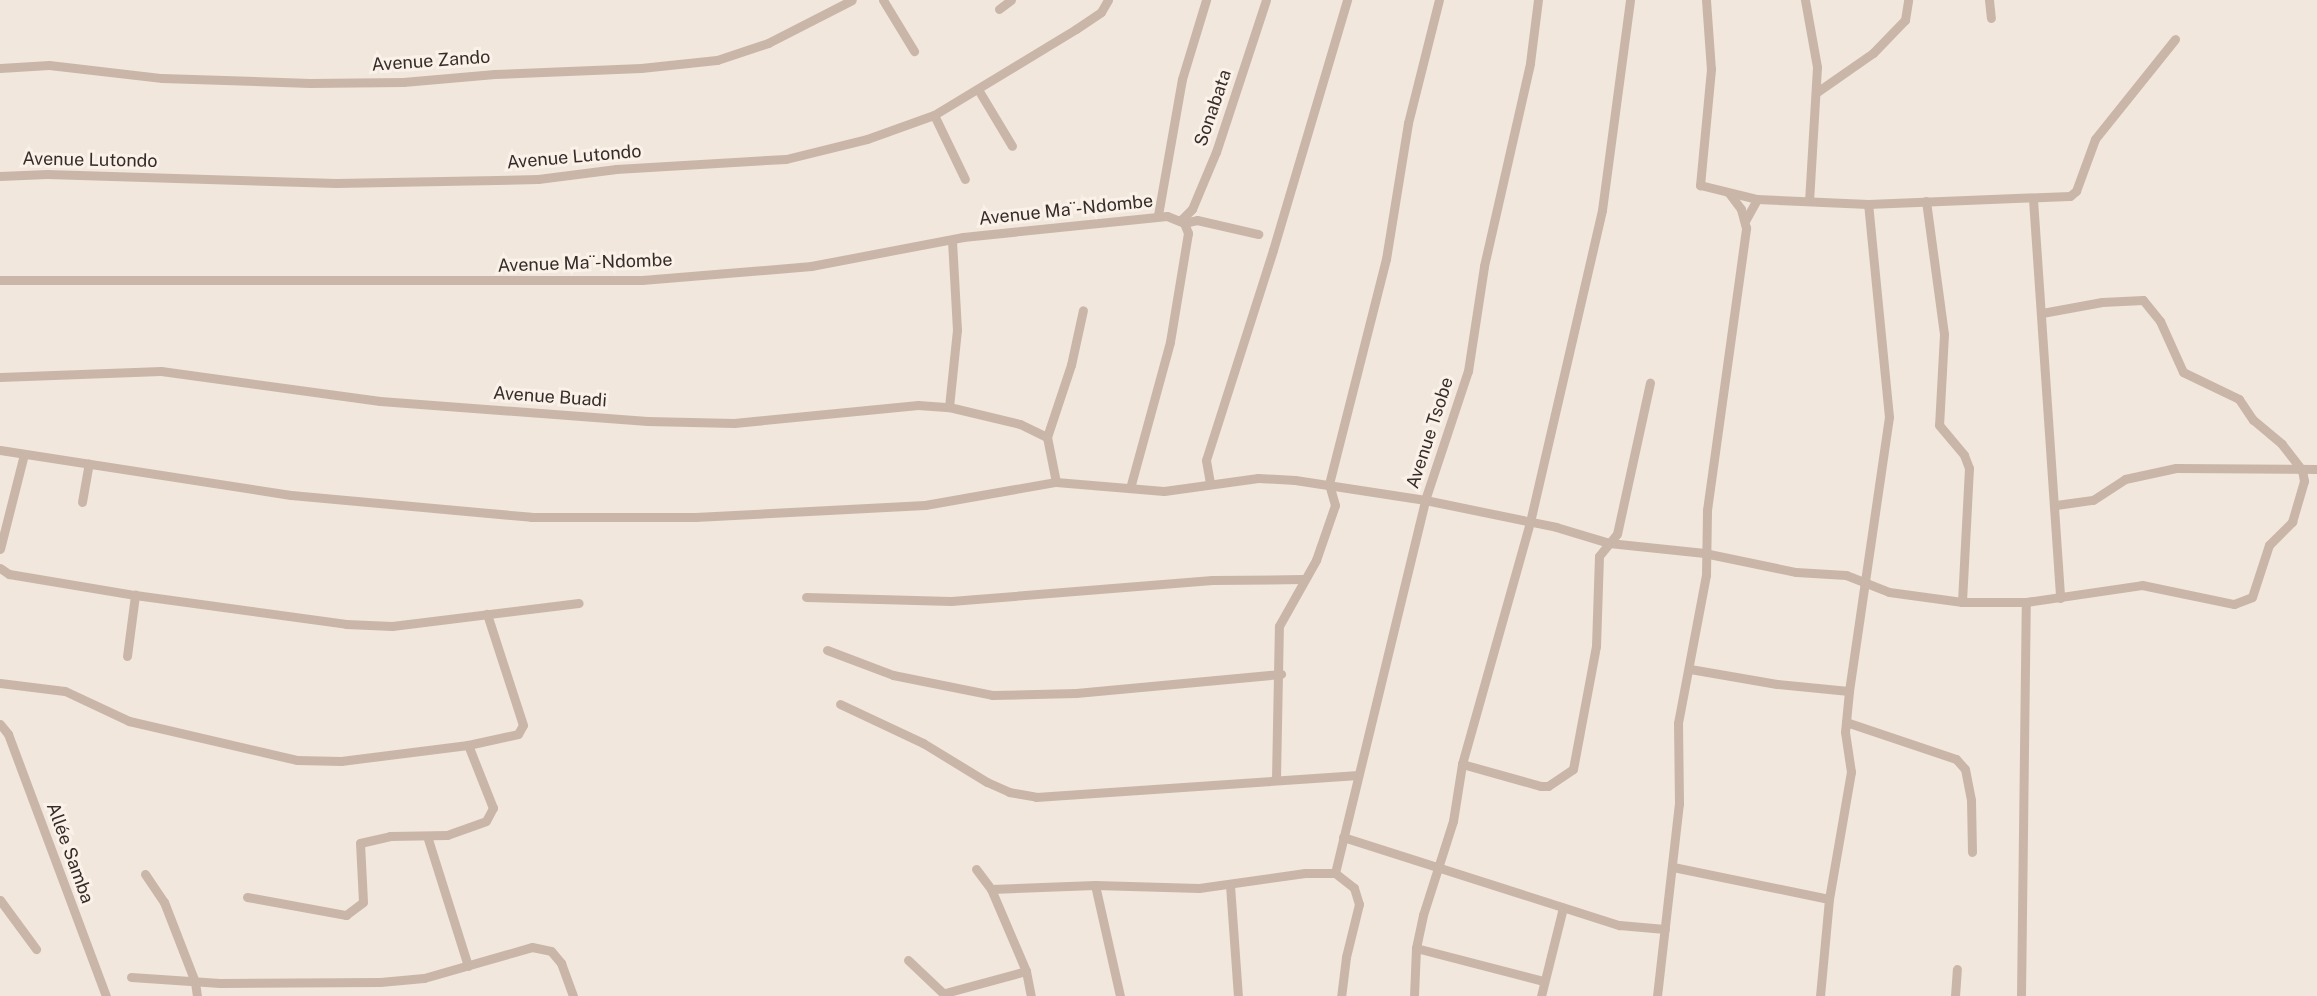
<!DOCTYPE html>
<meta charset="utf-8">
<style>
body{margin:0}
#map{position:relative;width:2317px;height:996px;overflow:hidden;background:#f2e7dd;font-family:"Public Sans",sans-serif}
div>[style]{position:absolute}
.minor>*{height:9px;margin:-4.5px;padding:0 4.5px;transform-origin:4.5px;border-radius:4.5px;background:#cab6a9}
span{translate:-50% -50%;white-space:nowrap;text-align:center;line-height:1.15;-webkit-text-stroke:6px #faf1e9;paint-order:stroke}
.street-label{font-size:18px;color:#372c29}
</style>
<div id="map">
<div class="minor">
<div style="left:883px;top:0;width:60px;rotate:58.7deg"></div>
<div style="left:1706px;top:0;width:69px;rotate:85.9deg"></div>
<div style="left:1711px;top:69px;width:117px;rotate:95.4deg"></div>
<div style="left:1700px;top:185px;width:59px;rotate:13.8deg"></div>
<div style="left:1757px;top:199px;width:111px;rotate:2.6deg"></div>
<div style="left:1868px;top:204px;width:202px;rotate:-2.3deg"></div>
<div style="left:2070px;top:196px;width:8px;rotate:-40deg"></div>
<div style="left:2076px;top:191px;width:55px;rotate:-69.9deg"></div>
<div style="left:2095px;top:139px;width:128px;rotate:-51.3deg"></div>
<div style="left:1805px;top:0;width:68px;rotate:79.8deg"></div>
<div style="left:1817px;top:67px;width:134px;rotate:93.4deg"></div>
<div style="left:1989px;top:0;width:18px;rotate:84deg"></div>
<div style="left:999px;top:9px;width:15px;rotate:-37deg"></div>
<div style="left:0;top:68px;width:49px;rotate:-3.5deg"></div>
<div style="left:49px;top:65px;width:114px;rotate:6.6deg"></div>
<div style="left:162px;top:78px;width:148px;rotate:1.9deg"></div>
<div style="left:310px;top:83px;width:93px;rotate:-0.6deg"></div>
<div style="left:403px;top:82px;width:92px;rotate:-5deg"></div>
<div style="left:495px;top:74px;width:146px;rotate:-2.4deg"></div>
<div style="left:641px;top:68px;width:76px;rotate:-6deg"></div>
<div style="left:717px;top:60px;width:54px;rotate:-18.4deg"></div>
<div style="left:768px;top:43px;width:94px;rotate:-27.1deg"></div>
<div style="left:979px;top:91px;width:64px;rotate:59deg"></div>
<div style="left:1817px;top:92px;width:68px;rotate:-34.9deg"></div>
<div style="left:1873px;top:53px;width:46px;rotate:-45.9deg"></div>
<div style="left:1905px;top:20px;width:20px;rotate:-81deg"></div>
<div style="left:934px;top:115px;width:71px;rotate:64.2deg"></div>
<div style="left:0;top:176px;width:47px;rotate:-2.4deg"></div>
<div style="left:47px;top:174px;width:289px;rotate:1.8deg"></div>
<div style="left:336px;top:183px;width:202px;rotate:-1.1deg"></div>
<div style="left:538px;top:179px;width:79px;rotate:-7.3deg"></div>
<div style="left:616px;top:169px;width:170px;rotate:-3.4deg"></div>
<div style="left:786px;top:159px;width:83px;rotate:-13.9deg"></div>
<div style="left:867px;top:139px;width:71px;rotate:-19.7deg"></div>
<div style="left:934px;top:115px;width:166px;rotate:-31.2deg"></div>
<div style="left:1076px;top:29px;width:30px;rotate:-34deg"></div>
<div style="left:1101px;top:12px;width:14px;rotate:-60deg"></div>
<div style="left:2033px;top:199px;width:400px;rotate:86.1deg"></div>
<div style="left:1926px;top:201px;width:134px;rotate:82.3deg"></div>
<div style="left:1944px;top:334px;width:91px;rotate:93.1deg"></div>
<div style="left:1939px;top:425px;width:39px;rotate:50deg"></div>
<div style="left:1964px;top:455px;width:14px;rotate:69deg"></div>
<div style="left:1969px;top:468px;width:134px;rotate:93deg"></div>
<div style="left:1158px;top:215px;width:138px;rotate:-80deg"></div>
<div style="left:1182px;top:79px;width:83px;rotate:-73.1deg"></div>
<div style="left:1180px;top:221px;width:17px;rotate:-45deg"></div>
<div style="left:1192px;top:209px;width:62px;rotate:-67.2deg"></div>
<div style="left:1216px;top:152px;width:160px;rotate:-71.8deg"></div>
<div style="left:1745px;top:221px;width:25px;rotate:-61deg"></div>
<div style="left:1184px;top:223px;width:13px;rotate:-13deg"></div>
<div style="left:1197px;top:220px;width:63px;rotate:12.9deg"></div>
<div style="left:0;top:280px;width:642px"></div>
<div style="left:642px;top:280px;width:170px;rotate:-4.7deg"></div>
<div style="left:811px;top:266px;width:155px;rotate:-10.8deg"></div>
<div style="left:963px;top:237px;width:205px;rotate:-5.9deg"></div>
<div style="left:1167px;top:216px;width:18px;rotate:22deg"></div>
<div style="left:1184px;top:223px;width:11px;rotate:68deg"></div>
<div style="left:1188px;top:233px;width:110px;rotate:99.4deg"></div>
<div style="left:1170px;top:342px;width:151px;rotate:105.3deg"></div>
<div style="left:0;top:377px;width:161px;rotate:-2.1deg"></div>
<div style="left:161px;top:371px;width:221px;rotate:7.8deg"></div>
<div style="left:380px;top:401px;width:268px;rotate:4.3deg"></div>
<div style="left:647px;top:421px;width:87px;rotate:1.3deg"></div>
<div style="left:734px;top:423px;width:185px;rotate:-5.6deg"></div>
<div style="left:918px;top:405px;width:31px;rotate:4deg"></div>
<div style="left:949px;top:407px;width:73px;rotate:13.5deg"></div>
<div style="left:1020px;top:424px;width:30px;rotate:26deg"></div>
<div style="left:1047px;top:437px;width:46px;rotate:78.7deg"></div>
<div style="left:949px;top:407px;width:77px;rotate:-84.1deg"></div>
<div style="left:957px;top:330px;width:90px;rotate:-93.2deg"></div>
<div style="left:1047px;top:437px;width:76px;rotate:-71.6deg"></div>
<div style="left:1071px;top:365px;width:56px;rotate:-77.7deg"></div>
<div style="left:0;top:450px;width:294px;rotate:8.8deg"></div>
<div style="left:291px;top:495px;width:241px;rotate:5.2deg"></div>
<div style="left:531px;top:517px;width:164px"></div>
<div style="left:695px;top:517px;width:230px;rotate:-3deg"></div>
<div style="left:925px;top:505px;width:133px;rotate:-10deg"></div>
<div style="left:1056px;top:482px;width:108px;rotate:4.8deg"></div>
<div style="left:1164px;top:491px;width:95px;rotate:-7.9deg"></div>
<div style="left:1258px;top:478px;width:37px;rotate:3deg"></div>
<div style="left:1295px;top:480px;width:132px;rotate:8.7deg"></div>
<div style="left:1425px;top:500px;width:134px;rotate:11.6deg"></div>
<div style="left:1556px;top:527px;width:55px;rotate:16.8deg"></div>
<div style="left:1609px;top:543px;width:96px;rotate:6deg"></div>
<div style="left:1704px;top:553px;width:94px;rotate:11.7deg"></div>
<div style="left:1796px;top:572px;width:50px;rotate:3.4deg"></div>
<div style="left:1846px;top:575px;width:46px;rotate:21.6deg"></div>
<div style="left:1889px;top:592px;width:74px;rotate:7.8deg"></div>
<div style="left:1962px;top:602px;width:64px"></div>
<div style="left:2026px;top:602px;width:117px;rotate:-8.3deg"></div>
<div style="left:2142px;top:585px;width:94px;rotate:11.7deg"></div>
<div style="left:2234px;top:604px;width:19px;rotate:-21deg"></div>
<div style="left:2252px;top:597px;width:55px;rotate:-71.9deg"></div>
<div style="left:2269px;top:545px;width:33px;rotate:-45deg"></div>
<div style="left:2292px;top:522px;width:43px;rotate:-73.7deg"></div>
<div style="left:2304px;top:481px;width:11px;rotate:-100deg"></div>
<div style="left:2302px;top:470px;width:33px;rotate:-128deg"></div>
<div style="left:2282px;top:444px;width:38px;rotate:-140deg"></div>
<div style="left:2253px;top:420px;width:25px;rotate:-124deg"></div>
<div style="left:2239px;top:399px;width:62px;rotate:-154.3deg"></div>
<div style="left:2183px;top:372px;width:56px;rotate:-114.3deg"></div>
<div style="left:2160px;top:321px;width:27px;rotate:-129deg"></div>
<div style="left:2143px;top:300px;width:41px;rotate:177.2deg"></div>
<div style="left:2102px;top:302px;width:61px;rotate:169.6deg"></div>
<div style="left:1210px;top:483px;width:23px;rotate:-100deg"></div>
<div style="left:1206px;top:460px;width:220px;rotate:-72.3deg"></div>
<div style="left:1273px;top:250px;width:261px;rotate:-73.5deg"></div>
<div style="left:82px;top:502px;width:39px;rotate:-80deg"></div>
<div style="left:2056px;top:505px;width:37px;rotate:-8deg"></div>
<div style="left:2093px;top:500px;width:38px;rotate:-33deg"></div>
<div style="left:2125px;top:479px;width:52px;rotate:-12.2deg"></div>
<div style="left:2176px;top:468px;width:141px;rotate:0.4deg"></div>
<div style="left:0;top:549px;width:98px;rotate:-75.8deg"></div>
<div style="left:0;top:568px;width:11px;rotate:34deg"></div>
<div style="left:9px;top:574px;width:128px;rotate:9.5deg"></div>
<div style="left:135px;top:595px;width:213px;rotate:7.8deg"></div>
<div style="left:346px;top:624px;width:46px;rotate:2.5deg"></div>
<div style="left:392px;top:626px;width:188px;rotate:-7deg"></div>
<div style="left:806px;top:597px;width:145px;rotate:1.6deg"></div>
<div style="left:951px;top:601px;width:262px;rotate:-4.6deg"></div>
<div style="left:1212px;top:580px;width:91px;rotate:-0.6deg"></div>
<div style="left:827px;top:650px;width:71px;rotate:20.7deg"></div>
<div style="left:893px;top:675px;width:101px;rotate:11.4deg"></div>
<div style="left:992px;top:695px;width:84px;rotate:-1.4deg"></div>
<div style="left:1076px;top:693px;width:206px;rotate:-5.3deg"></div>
<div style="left:127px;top:656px;width:62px;rotate:-82.5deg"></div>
<div style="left:1690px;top:669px;width:88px;rotate:9.8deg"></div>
<div style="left:1777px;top:684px;width:72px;rotate:5.6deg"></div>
<div style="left:0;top:683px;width:65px;rotate:7deg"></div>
<div style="left:65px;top:691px;width:71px;rotate:25.1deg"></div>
<div style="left:129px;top:721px;width:172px;rotate:13.1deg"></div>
<div style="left:297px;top:760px;width:44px;rotate:1.3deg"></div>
<div style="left:341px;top:761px;width:128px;rotate:-7.2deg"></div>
<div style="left:468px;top:745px;width:51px;rotate:-12.4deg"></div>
<div style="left:518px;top:734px;width:10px;rotate:-61deg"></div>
<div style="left:523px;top:725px;width:117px;rotate:-108deg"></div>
<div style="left:840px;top:704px;width:92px;rotate:25.2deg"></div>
<div style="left:923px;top:743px;width:75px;rotate:31.4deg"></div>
<div style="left:987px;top:782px;width:24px;rotate:24deg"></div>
<div style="left:1009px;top:792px;width:27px;rotate:10deg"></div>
<div style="left:1036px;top:797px;width:323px;rotate:-3.9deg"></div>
<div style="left:1846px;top:722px;width:116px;rotate:18.6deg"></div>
<div style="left:1956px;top:759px;width:13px;rotate:48deg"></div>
<div style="left:1965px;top:769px;width:32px;rotate:79deg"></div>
<div style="left:1971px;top:800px;width:52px;rotate:88.9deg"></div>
<div style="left:0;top:724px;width:13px;rotate:51deg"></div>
<div style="left:8px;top:734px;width:280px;rotate:69.5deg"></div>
<div style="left:1462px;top:764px;width:82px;rotate:15.6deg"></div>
<div style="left:1541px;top:786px;width:7px"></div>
<div style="left:1548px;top:786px;width:30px;rotate:-34deg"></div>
<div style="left:1573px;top:769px;width:125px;rotate:-79.4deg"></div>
<div style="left:1596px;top:646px;width:90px;rotate:-88.1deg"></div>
<div style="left:1599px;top:556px;width:28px;rotate:-51deg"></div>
<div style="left:1617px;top:534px;width:155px;rotate:-77.7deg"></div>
<div style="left:1276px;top:778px;width:152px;rotate:-88.9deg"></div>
<div style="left:1279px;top:626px;width:76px;rotate:-60.7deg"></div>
<div style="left:1316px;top:560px;width:58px;rotate:-70.9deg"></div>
<div style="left:1335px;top:505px;width:22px;rotate:-106deg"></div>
<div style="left:1329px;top:484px;width:232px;rotate:-75.8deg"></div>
<div style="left:1386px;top:259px;width:138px;rotate:-80.8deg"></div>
<div style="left:1408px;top:123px;width:127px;rotate:-75.9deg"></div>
<div style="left:1343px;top:837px;width:290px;rotate:17.7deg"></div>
<div style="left:1619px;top:925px;width:46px;rotate:5deg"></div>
<div style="left:428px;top:839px;width:133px;rotate:72.5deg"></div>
<div style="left:1673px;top:867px;width:159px;rotate:11.6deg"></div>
<div style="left:976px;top:869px;width:25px;rotate:53deg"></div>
<div style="left:991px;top:889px;width:89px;rotate:66.9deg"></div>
<div style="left:1026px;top:971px;width:25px;rotate:79deg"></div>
<div style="left:1335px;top:873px;width:384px;rotate:-76.4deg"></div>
<div style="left:1425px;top:500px;width:136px;rotate:-71.6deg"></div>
<div style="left:1468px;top:371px;width:106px;rotate:-81.3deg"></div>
<div style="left:1484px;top:266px;width:208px;rotate:-77.2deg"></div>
<div style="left:1530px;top:63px;width:64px;rotate:-82.8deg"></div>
<div style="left:145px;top:874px;width:34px;rotate:56deg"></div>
<div style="left:164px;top:902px;width:86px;rotate:68.8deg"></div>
<div style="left:195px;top:982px;width:14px;rotate:82deg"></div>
<div style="left:1095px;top:885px;width:114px;rotate:77.3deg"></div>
<div style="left:1230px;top:885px;width:111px;rotate:85.9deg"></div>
<div style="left:991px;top:889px;width:104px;rotate:-2.2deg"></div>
<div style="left:1095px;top:885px;width:104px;rotate:1.7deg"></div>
<div style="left:1199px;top:888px;width:107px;rotate:-8.1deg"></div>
<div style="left:1305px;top:873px;width:30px"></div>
<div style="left:1335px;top:873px;width:24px;rotate:38deg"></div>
<div style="left:1354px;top:888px;width:17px;rotate:73deg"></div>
<div style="left:1359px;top:904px;width:55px;rotate:103.8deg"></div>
<div style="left:1346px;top:957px;width:39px;rotate:97deg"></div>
<div style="left:247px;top:897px;width:101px;rotate:10.3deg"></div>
<div style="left:346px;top:915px;width:21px;rotate:-37deg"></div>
<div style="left:363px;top:902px;width:59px;rotate:-92.9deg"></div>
<div style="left:360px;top:843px;width:31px;rotate:-13deg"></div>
<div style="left:390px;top:836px;width:57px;rotate:-1deg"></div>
<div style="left:447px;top:835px;width:41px;rotate:-19.7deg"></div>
<div style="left:486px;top:821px;width:15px;rotate:-62deg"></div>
<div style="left:493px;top:808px;width:68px;rotate:-111.6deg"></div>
<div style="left:0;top:900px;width:61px;rotate:53.7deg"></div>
<div style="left:1416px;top:948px;width:132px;rotate:14.5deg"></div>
<div style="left:908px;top:960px;width:52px;rotate:43.5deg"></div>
<div style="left:131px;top:977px;width:89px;rotate:3.9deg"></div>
<div style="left:220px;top:983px;width:160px;rotate:-0.4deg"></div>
<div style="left:380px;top:982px;width:44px;rotate:-5.2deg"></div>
<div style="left:424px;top:978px;width:112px;rotate:-16deg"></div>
<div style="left:532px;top:947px;width:19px;rotate:12deg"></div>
<div style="left:551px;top:951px;width:16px;rotate:50deg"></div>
<div style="left:561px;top:963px;width:35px;rotate:70deg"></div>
<div style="left:945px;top:993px;width:84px;rotate:-15.2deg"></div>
<div style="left:1414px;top:996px;width:48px;rotate:-87.6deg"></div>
<div style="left:1416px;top:948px;width:34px;rotate:-78deg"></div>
<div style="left:1423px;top:915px;width:99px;rotate:-72.3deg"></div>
<div style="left:1453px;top:821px;width:58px;rotate:-81deg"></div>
<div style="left:1462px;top:764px;width:251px;rotate:-74.3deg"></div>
<div style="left:1530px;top:522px;width:320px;rotate:-77deg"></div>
<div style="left:1602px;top:210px;width:212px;rotate:-82.4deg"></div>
<div style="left:1541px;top:996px;width:91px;rotate:-76deg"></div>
<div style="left:1657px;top:996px;width:193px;rotate:-83.5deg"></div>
<div style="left:1679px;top:804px;width:81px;rotate:-90.7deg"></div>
<div style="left:1678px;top:723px;width:151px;rotate:-79.3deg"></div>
<div style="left:1706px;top:575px;width:65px;rotate:-89.1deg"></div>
<div style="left:1707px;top:510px;width:285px;rotate:-82.1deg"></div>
<div style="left:1746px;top:228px;width:20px;rotate:-105deg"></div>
<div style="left:1741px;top:209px;width:20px;rotate:-127deg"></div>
<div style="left:1820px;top:996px;width:97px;rotate:-84.7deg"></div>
<div style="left:1829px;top:899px;width:129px;rotate:-80.2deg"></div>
<div style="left:1851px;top:772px;width:40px;rotate:-98.5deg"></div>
<div style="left:1845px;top:732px;width:41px;rotate:-84.4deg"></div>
<div style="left:1849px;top:691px;width:277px;rotate:-81.7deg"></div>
<div style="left:1889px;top:417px;width:214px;rotate:-95.6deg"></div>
<div style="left:1955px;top:996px;width:27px;rotate:-86deg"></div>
<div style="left:2021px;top:996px;width:394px;rotate:-89.3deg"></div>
</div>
<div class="street-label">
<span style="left:431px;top:61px;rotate:-4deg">Avenue Zando</span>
<span style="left:1213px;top:108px;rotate:-71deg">Sonabata</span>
<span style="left:574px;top:157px;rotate:-5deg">Avenue Lutondo</span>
<span style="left:90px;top:160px;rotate:1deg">Avenue Lutondo</span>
<span style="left:1066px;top:210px;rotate:-6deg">Avenue Ma¨-Ndombe</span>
<span style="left:585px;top:263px;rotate:-2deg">Avenue Ma¨-Ndombe</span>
<span style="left:550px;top:397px;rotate:4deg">Avenue Buadi</span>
<span style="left:1430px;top:433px;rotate:-72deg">Avenue Tsobe</span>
<span style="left:70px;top:853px;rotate:70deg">Allée Samba</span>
</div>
</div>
